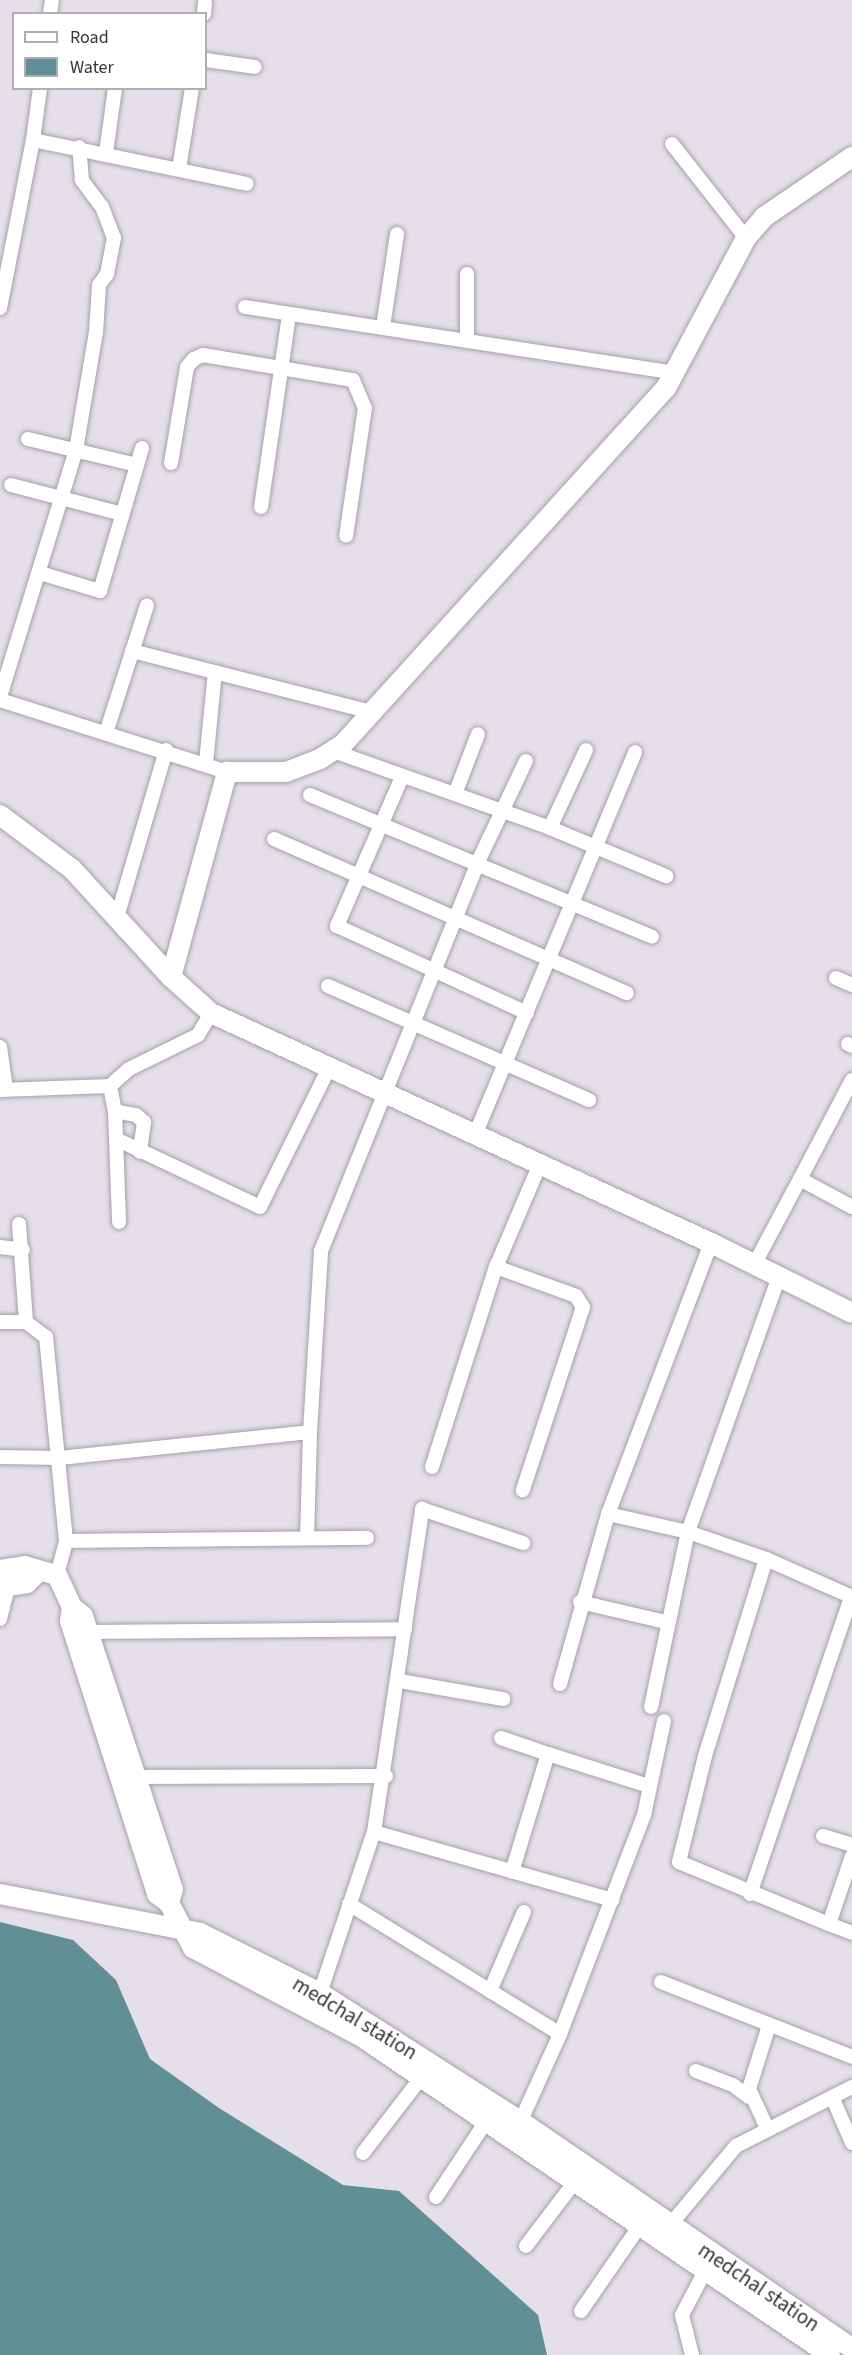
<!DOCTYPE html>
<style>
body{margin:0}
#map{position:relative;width:852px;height:2355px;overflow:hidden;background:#e4dfe9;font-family:"Source Sans 3",sans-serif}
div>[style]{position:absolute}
.water>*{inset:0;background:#618f96}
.roads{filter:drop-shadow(0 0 2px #a5a0aa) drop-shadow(0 0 2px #a5a0aa)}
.street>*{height:14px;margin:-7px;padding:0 7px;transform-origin:7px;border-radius:7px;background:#fff}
.secondary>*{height:20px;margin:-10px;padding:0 10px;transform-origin:10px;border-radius:10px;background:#fff}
span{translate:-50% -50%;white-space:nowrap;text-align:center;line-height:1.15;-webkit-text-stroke:4.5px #fff;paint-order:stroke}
.street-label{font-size:21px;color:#37363a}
.legend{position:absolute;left:12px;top:12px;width:195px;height:78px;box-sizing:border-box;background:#fff;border:2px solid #afafb0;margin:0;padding:8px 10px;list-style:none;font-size:18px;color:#37363a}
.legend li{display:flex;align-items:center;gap:12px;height:30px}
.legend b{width:30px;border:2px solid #afafb0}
</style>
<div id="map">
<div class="water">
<div style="clip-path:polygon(0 1922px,73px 1940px,116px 1980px,150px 2059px,219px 2108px,343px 2185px,399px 2191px,538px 2315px,547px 2355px,0 2355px)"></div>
</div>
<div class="roads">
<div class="street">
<div style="left:50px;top:14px;width:14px;rotate:-82deg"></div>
<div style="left:204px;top:14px;width:11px;rotate:-85deg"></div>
<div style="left:206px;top:60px;width:49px;rotate:8.1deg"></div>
<div style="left:33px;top:140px;width:52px;rotate:-82.3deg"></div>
<div style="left:672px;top:144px;width:120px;rotate:51.8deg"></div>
<div style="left:106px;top:153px;width:66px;rotate:-82.1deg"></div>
<div style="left:179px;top:169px;width:82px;rotate:-80.9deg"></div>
<div style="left:467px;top:274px;width:65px;rotate:90deg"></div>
<div style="left:245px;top:307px;width:435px;rotate:8.7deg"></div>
<div style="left:0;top:308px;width:171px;rotate:-78.9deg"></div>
<div style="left:33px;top:140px;width:218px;rotate:11.6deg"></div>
<div style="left:383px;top:327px;width:94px;rotate:-81.4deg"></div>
<div style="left:28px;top:439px;width:112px;rotate:13.4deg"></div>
<div style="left:171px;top:463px;width:97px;rotate:-80.5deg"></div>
<div style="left:187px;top:367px;width:11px;rotate:-49deg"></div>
<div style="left:194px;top:359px;width:10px;rotate:-24deg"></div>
<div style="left:203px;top:355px;width:152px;rotate:9.5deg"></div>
<div style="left:353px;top:380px;width:30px;rotate:67deg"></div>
<div style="left:365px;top:408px;width:129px;rotate:98.4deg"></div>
<div style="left:11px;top:485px;width:115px;rotate:14.6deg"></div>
<div style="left:261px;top:507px;width:195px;rotate:-81.7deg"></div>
<div style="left:40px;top:573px;width:63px;rotate:16.7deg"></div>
<div style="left:100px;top:591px;width:149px;rotate:-73.6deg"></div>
<div style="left:132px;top:651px;width:247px;rotate:14.3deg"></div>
<div style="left:0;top:697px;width:258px;rotate:-72.9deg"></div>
<div style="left:76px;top:450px;width:120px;rotate:-80.4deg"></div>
<div style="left:96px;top:332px;width:47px;rotate:-86.3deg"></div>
<div style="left:99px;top:285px;width:14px;rotate:-54deg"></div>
<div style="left:107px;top:274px;width:37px;rotate:-79deg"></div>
<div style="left:114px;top:238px;width:33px;rotate:-111deg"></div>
<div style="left:102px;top:207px;width:34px;rotate:-127deg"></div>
<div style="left:82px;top:180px;width:33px;rotate:-95deg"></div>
<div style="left:0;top:700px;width:238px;rotate:17.6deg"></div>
<div style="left:106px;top:733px;width:134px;rotate:-72.2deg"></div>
<div style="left:333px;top:751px;width:230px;rotate:19.5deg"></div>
<div style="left:550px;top:828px;width:126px;rotate:22.5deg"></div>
<div style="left:206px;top:763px;width:91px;rotate:-84.4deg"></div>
<div style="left:402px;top:777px;width:163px;rotate:113.6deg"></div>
<div style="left:337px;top:926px;width:209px;rotate:24.6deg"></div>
<div style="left:455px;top:794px;width:64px;rotate:-69deg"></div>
<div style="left:310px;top:795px;width:370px;rotate:22.5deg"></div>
<div style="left:550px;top:828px;width:86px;rotate:-65.2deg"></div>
<div style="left:274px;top:839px;width:385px;rotate:23.6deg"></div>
<div style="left:117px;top:917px;width:174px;rotate:-73.6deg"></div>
<div style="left:836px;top:978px;width:17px;rotate:24deg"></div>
<div style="left:328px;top:986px;width:285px;rotate:23.6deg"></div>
<div style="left:848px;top:1044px;width:4px;rotate:27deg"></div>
<div style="left:0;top:1047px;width:42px;rotate:81.9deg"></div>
<div style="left:110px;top:1086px;width:25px;rotate:79deg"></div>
<div style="left:115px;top:1111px;width:21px;rotate:11deg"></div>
<div style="left:136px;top:1115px;width:11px;rotate:41deg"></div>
<div style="left:144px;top:1122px;width:30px;rotate:98deg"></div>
<div style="left:0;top:1090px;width:110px;rotate:-2.1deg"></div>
<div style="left:110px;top:1086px;width:25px;rotate:-42deg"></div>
<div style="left:129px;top:1069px;width:77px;rotate:-26.2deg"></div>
<div style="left:198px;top:1035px;width:26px;rotate:-59deg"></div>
<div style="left:115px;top:1111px;width:111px;rotate:87.9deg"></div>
<div style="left:475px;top:1135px;width:415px;rotate:-67.3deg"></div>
<div style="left:116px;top:1139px;width:159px;rotate:25.3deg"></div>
<div style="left:260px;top:1207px;width:155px;rotate:-63.6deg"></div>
<div style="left:800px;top:1179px;width:112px;rotate:-62.3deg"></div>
<div style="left:19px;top:1224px;width:98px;rotate:85.9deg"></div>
<div style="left:26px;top:1322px;width:25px;rotate:37deg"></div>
<div style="left:46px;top:1337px;width:205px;rotate:84.4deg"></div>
<div style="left:0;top:1247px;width:23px;rotate:7deg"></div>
<div style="left:754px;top:1265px;width:98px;rotate:-61.9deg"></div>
<div style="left:800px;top:1179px;width:59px;rotate:28.3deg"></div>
<div style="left:496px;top:1267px;width:85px;rotate:19.9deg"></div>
<div style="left:576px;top:1296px;width:13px;rotate:58deg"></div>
<div style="left:583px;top:1307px;width:193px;rotate:108.2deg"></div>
<div style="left:0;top:1322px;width:26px"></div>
<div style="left:310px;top:1432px;width:181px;rotate:-86.5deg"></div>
<div style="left:321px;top:1251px;width:417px;rotate:-68deg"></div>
<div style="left:477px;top:864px;width:114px;rotate:-64.6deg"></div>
<div style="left:0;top:1457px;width:59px;rotate:1deg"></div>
<div style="left:59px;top:1458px;width:252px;rotate:-5.9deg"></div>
<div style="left:310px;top:1432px;width:105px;rotate:91.6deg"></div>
<div style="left:432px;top:1467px;width:210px;rotate:-72.3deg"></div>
<div style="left:496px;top:1267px;width:112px;rotate:-66.9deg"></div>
<div style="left:608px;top:1514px;width:82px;rotate:12.7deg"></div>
<div style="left:688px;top:1532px;width:83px;rotate:19.1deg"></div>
<div style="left:766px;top:1559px;width:94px;rotate:23.8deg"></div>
<div style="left:766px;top:1559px;width:206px;rotate:107.2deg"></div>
<div style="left:705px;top:1756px;width:109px;rotate:103.8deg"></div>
<div style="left:679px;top:1862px;width:162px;rotate:22.5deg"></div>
<div style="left:57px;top:1575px;width:35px;rotate:-75deg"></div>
<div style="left:66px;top:1541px;width:301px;rotate:-0.6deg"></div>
<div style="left:580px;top:1602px;width:88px;rotate:13.1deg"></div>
<div style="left:0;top:1619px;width:34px;rotate:-76deg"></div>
<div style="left:89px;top:1632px;width:316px;rotate:-0.5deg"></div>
<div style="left:400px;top:1681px;width:105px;rotate:9.9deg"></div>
<div style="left:560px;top:1684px;width:177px;rotate:-74.2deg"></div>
<div style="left:608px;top:1514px;width:290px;rotate:-69.2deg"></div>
<div style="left:651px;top:1707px;width:179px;rotate:-78.1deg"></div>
<div style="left:688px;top:1532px;width:271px;rotate:-70.4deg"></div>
<div style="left:501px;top:1738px;width:50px;rotate:18.8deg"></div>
<div style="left:548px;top:1754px;width:123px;rotate:107deg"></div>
<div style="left:548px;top:1754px;width:106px;rotate:17.6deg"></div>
<div style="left:135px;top:1777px;width:251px;rotate:-0.2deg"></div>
<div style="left:374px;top:1832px;width:248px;rotate:15.9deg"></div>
<div style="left:823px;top:1836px;width:30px;rotate:17deg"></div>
<div style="left:852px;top:1856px;width:72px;rotate:108.7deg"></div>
<div style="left:829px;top:1924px;width:25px;rotate:21deg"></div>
<div style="left:750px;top:1894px;width:314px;rotate:-71.2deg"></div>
<div style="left:349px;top:1904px;width:248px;rotate:31.6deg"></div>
<div style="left:661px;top:1982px;width:205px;rotate:21.4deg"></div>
<div style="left:490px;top:1991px;width:86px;rotate:-66.7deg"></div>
<div style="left:320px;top:1993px;width:170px;rotate:-71.5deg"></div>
<div style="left:374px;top:1832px;width:327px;rotate:-81.5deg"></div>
<div style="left:422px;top:1509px;width:107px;rotate:18.6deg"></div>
<div style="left:696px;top:2071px;width:40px;rotate:21deg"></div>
<div style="left:733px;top:2085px;width:20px;rotate:37deg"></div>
<div style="left:833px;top:2099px;width:48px;rotate:66.6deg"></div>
<div style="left:767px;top:2128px;width:43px;rotate:-114.8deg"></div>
<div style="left:749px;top:2089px;width:67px;rotate:-72.6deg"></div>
<div style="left:517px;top:2129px;width:104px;rotate:-65.6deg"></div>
<div style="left:560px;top:2034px;width:235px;rotate:-69deg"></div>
<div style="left:644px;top:1815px;width:96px;rotate:-78deg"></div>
<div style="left:363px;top:2153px;width:95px;rotate:-52.3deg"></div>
<div style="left:436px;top:2197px;width:89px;rotate:-56.5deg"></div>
<div style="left:665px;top:2231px;width:111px;rotate:-50.1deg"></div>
<div style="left:736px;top:2146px;width:130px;rotate:-27deg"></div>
<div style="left:526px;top:2246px;width:78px;rotate:-52.8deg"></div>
<div style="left:581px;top:2311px;width:102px;rotate:-55.4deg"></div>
<div style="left:692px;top:2355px;width:41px;rotate:-104deg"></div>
<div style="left:682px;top:2315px;width:50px;rotate:-62.4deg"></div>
</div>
<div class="secondary">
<div style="left:0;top:815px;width:90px;rotate:36.9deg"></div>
<div style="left:72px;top:869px;width:147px;rotate:47.5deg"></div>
<div style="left:171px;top:977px;width:54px;rotate:42deg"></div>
<div style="left:211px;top:1013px;width:550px;rotate:24.7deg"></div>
<div style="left:711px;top:1243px;width:157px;rotate:26.4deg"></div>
<div style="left:171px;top:977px;width:213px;rotate:-74.7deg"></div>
<div style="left:227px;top:772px;width:59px"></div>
<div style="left:286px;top:772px;width:36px;rotate:-21deg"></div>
<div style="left:320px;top:759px;width:27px;rotate:-33deg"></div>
<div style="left:343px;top:744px;width:481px;rotate:-47.8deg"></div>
<div style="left:666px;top:388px;width:170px;rotate:-61.9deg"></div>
<div style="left:746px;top:238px;width:28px;rotate:-49deg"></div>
<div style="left:764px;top:217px;width:107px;rotate:-34.3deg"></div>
<div style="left:0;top:1570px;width:25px;rotate:-9deg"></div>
<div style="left:25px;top:1566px;width:33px;rotate:16deg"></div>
<div style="left:57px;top:1575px;width:35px;rotate:65deg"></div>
<div style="left:72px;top:1607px;width:14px;rotate:39deg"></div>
<div style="left:83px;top:1616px;width:287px;rotate:71.8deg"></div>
<div style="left:173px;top:1889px;width:15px;rotate:106deg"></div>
<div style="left:0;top:1587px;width:27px;rotate:-8deg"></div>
<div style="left:27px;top:1583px;width:16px;rotate:-45deg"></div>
<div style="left:72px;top:1607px;width:14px;rotate:98deg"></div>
<div style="left:70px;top:1621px;width:287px;rotate:72.3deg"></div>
<div style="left:157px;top:1894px;width:15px;rotate:37deg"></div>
<div style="left:169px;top:1903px;width:51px;rotate:61.9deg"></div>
<div style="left:193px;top:1948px;width:191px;rotate:27.8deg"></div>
<div style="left:362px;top:2037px;width:566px;rotate:34.2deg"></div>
<div style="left:0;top:1894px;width:204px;rotate:11deg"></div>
<div style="left:200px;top:1933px;width:134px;rotate:26.6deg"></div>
<div style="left:320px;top:1993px;width:237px;rotate:32.6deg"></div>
<div style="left:520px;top:2121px;width:402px;rotate:34.4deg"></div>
</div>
</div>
<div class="street-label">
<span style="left:355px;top:2018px;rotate:31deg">medchal station</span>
<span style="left:759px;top:2287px;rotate:34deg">medchal station</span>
</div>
<ul class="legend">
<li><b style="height:8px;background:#fff"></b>Road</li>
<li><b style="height:16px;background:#618f96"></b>Water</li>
</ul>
</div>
